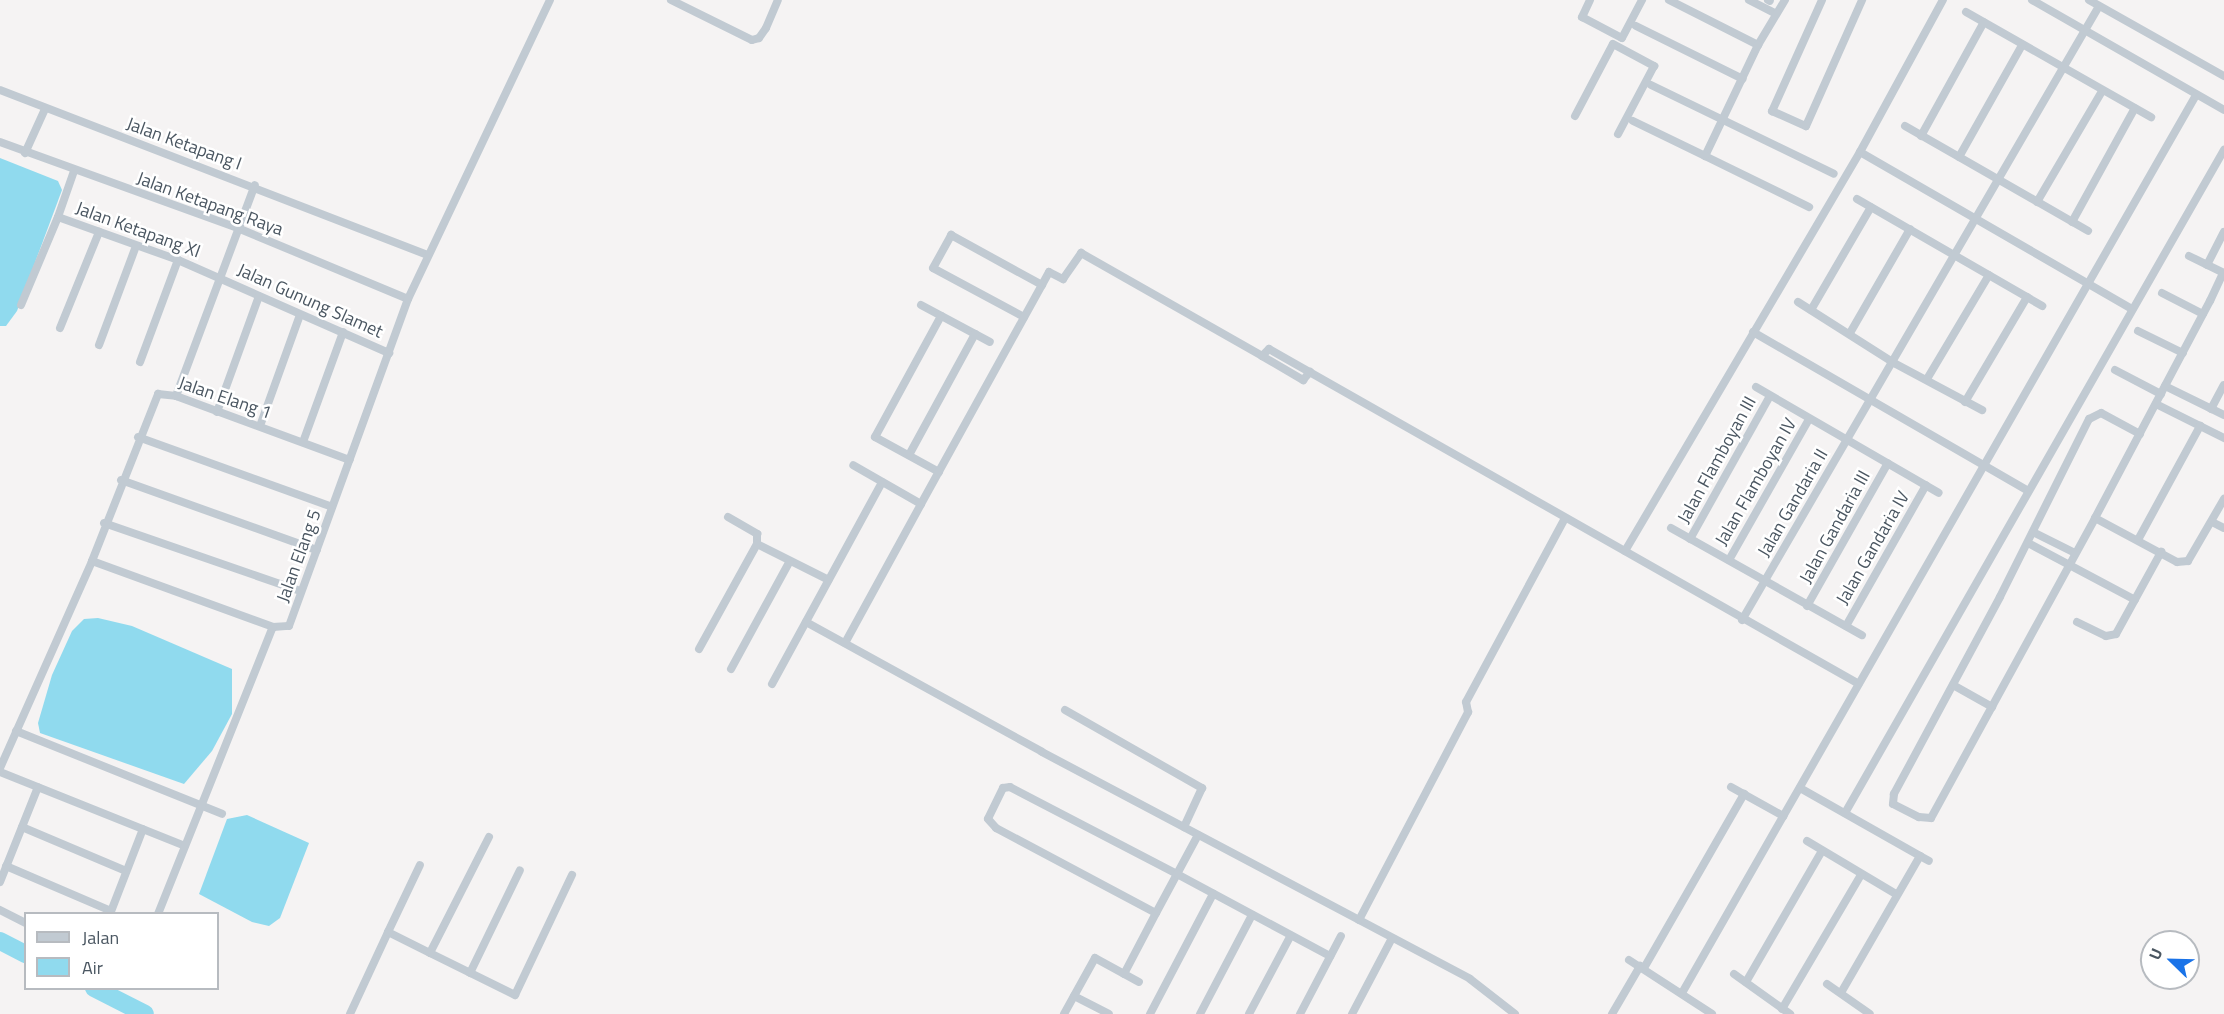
<!DOCTYPE html>
<style>
body{margin:0}
#map{position:relative;width:2224px;height:1014px;overflow:hidden;background:#f5f3f3;font-family:"Titillium Web",sans-serif}
div>[style]{position:absolute}
.water>*{inset:0;background:#90daee}
.river>*{height:18px;margin:-9px;padding:0 9px;transform-origin:9px;border-radius:9px;background:#90daee}
.minor>*{height:8px;margin:-4px;padding:0 4px;transform-origin:4px;border-radius:4px;background:#c1cad2}
span{translate:-50% -50%;white-space:nowrap;text-align:center;line-height:1.15;-webkit-text-stroke:5px #fff;paint-order:stroke}
.street-label{font-size:18px;color:#4a5661}
.legend{position:absolute;left:24px;top:912px;width:195px;height:78px;box-sizing:border-box;background:#fff;border:2px solid #b7bbc0;margin:0;padding:8px 10px;list-style:none;font-size:18px;color:#4a5661}
.legend li{display:flex;align-items:center;gap:12px;height:30px}
.legend b{width:30px;border:2px solid #b7bbc0}
.north{position:absolute;left:2140px;top:930px;width:60px;height:60px;box-sizing:border-box;background:#fff;border:2px solid #b7bbc0;border-radius:50%;rotate:293deg;font-size:16px;font-weight:700;line-height:24px;text-align:center;color:#4a5661}
.north::after{content:'';display:block;margin:auto;width:21px;height:27px;background:#1a73e8;clip-path:polygon(50% 0,100% 100%,50% 72%,0 100%)}
</style>
<div id="map">
<div class="water">
<div style="clip-path:polygon(0 158px,58px 181px,62px 190px,17px 311px,6px 326px,0 326px)"></div>
<div style="clip-path:polygon(98px 618px,132px 626px,232px 669px,232px 714px,212px 751px,184px 784px,40px 733px,38px 723px,52px 675px,72px 631px,84px 619px)"></div>
<div style="clip-path:polygon(247px 815px,309px 843px,280px 918px,269px 926px,252px 922px,199px 894px,227px 819px)"></div>
</div>
<div class="river">
<div style="left:0;top:941px;width:29px;rotate:27deg"></div>
<div style="left:94px;top:988px;width:57px;rotate:27deg"></div>
</div>
<div class="minor">
<div style="left:671px;top:0;width:90px;rotate:26.3deg"></div>
<div style="left:752px;top:40px;width:7px;rotate:-16deg"></div>
<div style="left:759px;top:38px;width:12px;rotate:-55deg"></div>
<div style="left:766px;top:28px;width:30px;rotate:-67deg"></div>
<div style="left:1590px;top:0;width:19px;rotate:115deg"></div>
<div style="left:1582px;top:17px;width:45px;rotate:27.7deg"></div>
<div style="left:1622px;top:38px;width:43px;rotate:-62.2deg"></div>
<div style="left:1669px;top:0;width:100px;rotate:26.8deg"></div>
<div style="left:1749px;top:0;width:29px;rotate:27deg"></div>
<div style="left:1768px;top:0;width:2px;rotate:27deg"></div>
<div style="left:1785px;top:0;width:52px;rotate:121deg"></div>
<div style="left:1758px;top:45px;width:123px;rotate:115.5deg"></div>
<div style="left:1705px;top:156px;width:116px;rotate:26.1deg"></div>
<div style="left:1822px;top:0;width:122px;rotate:114.2deg"></div>
<div style="left:1772px;top:111px;width:37px;rotate:24deg"></div>
<div style="left:1806px;top:126px;width:138px;rotate:-66deg"></div>
<div style="left:2032px;top:0;width:221px;rotate:29.8deg"></div>
<div style="left:2089px;top:0;width:155px;rotate:29.4deg"></div>
<div style="left:1966px;top:12px;width:213px;rotate:29.6deg"></div>
<div style="left:1636px;top:26px;width:119px;rotate:26.4deg"></div>
<div style="left:1651px;top:85px;width:203px;rotate:25.9deg"></div>
<div style="left:0;top:90px;width:459px;rotate:21.1deg"></div>
<div style="left:1575px;top:116px;width:81px;rotate:-62.2deg"></div>
<div style="left:1613px;top:44px;width:47px;rotate:28.2deg"></div>
<div style="left:1654px;top:66px;width:77px;rotate:117.9deg"></div>
<div style="left:1633px;top:121px;width:80px;rotate:25.9deg"></div>
<div style="left:1905px;top:126px;width:211px;rotate:29.8deg"></div>
<div style="left:1921px;top:136px;width:130px;rotate:-61.1deg"></div>
<div style="left:0;top:142px;width:255px;rotate:19.9deg"></div>
<div style="left:240px;top:229px;width:182px;rotate:22.6deg"></div>
<div style="left:1860px;top:152px;width:314px;rotate:30deg"></div>
<div style="left:25px;top:153px;width:48px;rotate:-65.6deg"></div>
<div style="left:1959px;top:157px;width:129px;rotate:-60.6deg"></div>
<div style="left:74px;top:171px;width:49px;rotate:109.2deg"></div>
<div style="left:58px;top:217px;width:127px;rotate:19.7deg"></div>
<div style="left:178px;top:260px;width:231px;rotate:23.8deg"></div>
<div style="left:1857px;top:199px;width:214px;rotate:30deg"></div>
<div style="left:2037px;top:202px;width:129px;rotate:-59.6deg"></div>
<div style="left:2072px;top:222px;width:130px;rotate:-61.1deg"></div>
<div style="left:2189px;top:256px;width:39px;rotate:26deg"></div>
<div style="left:2207px;top:265px;width:37px;rotate:-63deg"></div>
<div style="left:2162px;top:293px;width:46px;rotate:27.1deg"></div>
<div style="left:1798px;top:302px;width:114px;rotate:32.4deg"></div>
<div style="left:1894px;top:363px;width:100px;rotate:28.1deg"></div>
<div style="left:21px;top:305px;width:95px;rotate:-67.2deg"></div>
<div style="left:921px;top:305px;width:78px;rotate:28.2deg"></div>
<div style="left:1811px;top:310px;width:119px;rotate:-59.8deg"></div>
<div style="left:1024px;top:317px;width:103px;rotate:-151.7deg"></div>
<div style="left:933px;top:268px;width:38px;rotate:-61deg"></div>
<div style="left:951px;top:235px;width:104px;rotate:28.8deg"></div>
<div style="left:60px;top:328px;width:104px;rotate:-67.9deg"></div>
<div style="left:2138px;top:331px;width:50px;rotate:26.1deg"></div>
<div style="left:1753px;top:332px;width:318px;rotate:30deg"></div>
<div style="left:1850px;top:333px;width:120px;rotate:-60deg"></div>
<div style="left:99px;top:345px;width:106px;rotate:-69.5deg"></div>
<div style="left:1262px;top:356px;width:48px;rotate:30.3deg"></div>
<div style="left:1303px;top:380px;width:11px;rotate:-49deg"></div>
<div style="left:140px;top:362px;width:109px;rotate:-69.6deg"></div>
<div style="left:2115px;top:370px;width:52px;rotate:27.6deg"></div>
<div style="left:1927px;top:379px;width:121px;rotate:-59.2deg"></div>
<div style="left:2165px;top:386px;width:66px;rotate:26.2deg"></div>
<div style="left:1756px;top:387px;width:211px;rotate:30.1deg"></div>
<div style="left:176px;top:396px;width:225px;rotate:-69.5deg"></div>
<div style="left:1965px;top:402px;width:122px;rotate:-59.4deg"></div>
<div style="left:2156px;top:404px;width:76px;rotate:26.6deg"></div>
<div style="left:2211px;top:409px;width:27px;rotate:-62deg"></div>
<div style="left:217px;top:412px;width:123px;rotate:-70.1deg"></div>
<div style="left:260px;top:426px;width:118px;rotate:-70.2deg"></div>
<div style="left:2140px;top:434px;width:44px;rotate:-151.7deg"></div>
<div style="left:2101px;top:413px;width:13px;rotate:153deg"></div>
<div style="left:2089px;top:419px;width:199px;rotate:116.6deg"></div>
<div style="left:2000px;top:597px;width:224px;rotate:118.3deg"></div>
<div style="left:1894px;top:794px;width:10px;rotate:96deg"></div>
<div style="left:1893px;top:804px;width:29px;rotate:27deg"></div>
<div style="left:1919px;top:817px;width:12px;rotate:5deg"></div>
<div style="left:1931px;top:818px;width:342px;rotate:-61.3deg"></div>
<div style="left:2095px;top:518px;width:246px;rotate:-62.1deg"></div>
<div style="left:2210px;top:301px;width:31px;rotate:-65deg"></div>
<div style="left:138px;top:437px;width:206px;rotate:19.8deg"></div>
<div style="left:303px;top:442px;width:117px;rotate:-70deg"></div>
<div style="left:909px;top:455px;width:138px;rotate:-61.4deg"></div>
<div style="left:939px;top:472px;width:73px;rotate:-151.3deg"></div>
<div style="left:875px;top:437px;width:138px;rotate:-61.4deg"></div>
<div style="left:121px;top:480px;width:208px;rotate:19.7deg"></div>
<div style="left:921px;top:504px;width:265px;rotate:-61.1deg"></div>
<div style="left:1049px;top:272px;width:16px;rotate:27deg"></div>
<div style="left:1063px;top:279px;width:32px;rotate:-55deg"></div>
<div style="left:1081px;top:253px;width:208px;rotate:29.6deg"></div>
<div style="left:1262px;top:356px;width:10px;rotate:-45deg"></div>
<div style="left:1269px;top:349px;width:678px;rotate:29.59deg"></div>
<div style="left:728px;top:517px;width:34px;rotate:30deg"></div>
<div style="left:757px;top:534px;width:10px;rotate:90deg"></div>
<div style="left:757px;top:544px;width:80px;rotate:26.6deg"></div>
<div style="left:2095px;top:518px;width:93px;rotate:28.2deg"></div>
<div style="left:2177px;top:562px;width:11px;rotate:-5deg"></div>
<div style="left:2188px;top:561px;width:72px;rotate:-59.9deg"></div>
<div style="left:2212px;top:522px;width:13px;rotate:27deg"></div>
<div style="left:104px;top:523px;width:207px;rotate:19.1deg"></div>
<div style="left:1671px;top:528px;width:219px;rotate:29.3deg"></div>
<div style="left:2033px;top:532px;width:47px;rotate:26.6deg"></div>
<div style="left:2139px;top:538px;width:128px;rotate:-61.4deg"></div>
<div style="left:1690px;top:539px;width:164px;rotate:-60.8deg"></div>
<div style="left:2028px;top:543px;width:121px;rotate:28deg"></div>
<div style="left:1625px;top:551px;width:463px;rotate:-59.5deg"></div>
<div style="left:1860px;top:152px;width:173px;rotate:-61.4deg"></div>
<div style="left:1729px;top:560px;width:162px;rotate:-60.4deg"></div>
<div style="left:92px;top:561px;width:193px;rotate:20deg"></div>
<div style="left:273px;top:627px;width:16px;rotate:-4deg"></div>
<div style="left:289px;top:626px;width:348px;rotate:-70deg"></div>
<div style="left:408px;top:299px;width:331px;rotate:-64.6deg"></div>
<div style="left:1807px;top:606px;width:164px;rotate:-60.5deg"></div>
<div style="left:1742px;top:620px;width:710px;rotate:-59.82deg"></div>
<div style="left:806px;top:622px;width:269px;rotate:28.8deg"></div>
<div style="left:1042px;top:752px;width:484px;rotate:27.9deg"></div>
<div style="left:1470px;top:979px;width:57px;rotate:37.9deg"></div>
<div style="left:2077px;top:622px;width:32px;rotate:26deg"></div>
<div style="left:2106px;top:636px;width:10px;rotate:-11deg"></div>
<div style="left:2116px;top:634px;width:94px;rotate:-61.2deg"></div>
<div style="left:1846px;top:626px;width:162px;rotate:-60.4deg"></div>
<div style="left:845px;top:643px;width:158px;rotate:-61.3deg"></div>
<div style="left:921px;top:504px;width:78px;rotate:-150.2deg"></div>
<div style="left:699px;top:649px;width:120px;rotate:-61.1deg"></div>
<div style="left:731px;top:669px;width:123px;rotate:-61.4deg"></div>
<div style="left:772px;top:684px;width:230px;rotate:-61.4deg"></div>
<div style="left:1953px;top:685px;width:45px;rotate:29.4deg"></div>
<div style="left:1065px;top:710px;width:158px;rotate:29.7deg"></div>
<div style="left:1202px;top:788px;width:43px;rotate:114.8deg"></div>
<div style="left:16px;top:731px;width:222px;rotate:21.9deg"></div>
<div style="left:0;top:768px;width:227px;rotate:-66deg"></div>
<div style="left:92px;top:561px;width:180px;rotate:-68.4deg"></div>
<div style="left:158px;top:394px;width:18px;rotate:6deg"></div>
<div style="left:176px;top:396px;width:185px;rotate:20.2deg"></div>
<div style="left:0;top:772px;width:199px;rotate:21.8deg"></div>
<div style="left:1731px;top:787px;width:60px;rotate:29.1deg"></div>
<div style="left:1800px;top:788px;width:138px;rotate:29.5deg"></div>
<div style="left:1920px;top:856px;width:158px;rotate:120deg"></div>
<div style="left:1845px;top:813px;width:764px;rotate:-60.25deg"></div>
<div style="left:22px;top:827px;width:113px;rotate:22.9deg"></div>
<div style="left:1198px;top:835px;width:44px;rotate:118.3deg"></div>
<div style="left:1177px;top:874px;width:188px;rotate:-152.5deg"></div>
<div style="left:1010px;top:787px;width:7px;rotate:172deg"></div>
<div style="left:1003px;top:788px;width:34px;rotate:116deg"></div>
<div style="left:988px;top:819px;width:12px;rotate:48deg"></div>
<div style="left:996px;top:828px;width:181px;rotate:28deg"></div>
<div style="left:1156px;top:913px;width:44px;rotate:-61.7deg"></div>
<div style="left:1177px;top:874px;width:174px;rotate:28.2deg"></div>
<div style="left:489px;top:837px;width:130px;rotate:117deg"></div>
<div style="left:430px;top:953px;width:95px;rotate:26.3deg"></div>
<div style="left:515px;top:995px;width:133px;rotate:-64.6deg"></div>
<div style="left:1807px;top:841px;width:104px;rotate:30.8deg"></div>
<div style="left:1920px;top:856px;width:10px;rotate:29deg"></div>
<div style="left:6px;top:866px;width:114px;rotate:23.2deg"></div>
<div style="left:0;top:882px;width:102px;rotate:-68.2deg"></div>
<div style="left:0;top:910px;width:29px;rotate:27deg"></div>
<div style="left:110px;top:914px;width:91px;rotate:-68.8deg"></div>
<div style="left:158px;top:914px;width:309px;rotate:-68.2deg"></div>
<div style="left:1359px;top:920px;width:235px;rotate:-62.3deg"></div>
<div style="left:1468px;top:712px;width:10px;rotate:-101deg"></div>
<div style="left:1466px;top:702px;width:209px;rotate:-61.7deg"></div>
<div style="left:388px;top:932px;width:74px;rotate:-64.5deg"></div>
<div style="left:1629px;top:960px;width:99px;rotate:33deg"></div>
<div style="left:1644px;top:968px;width:201px;rotate:-60.1deg"></div>
<div style="left:470px;top:973px;width:114px;rotate:-64.1deg"></div>
<div style="left:1124px;top:974px;width:69px;rotate:-62.3deg"></div>
<div style="left:1734px;top:974px;width:69px;rotate:35.5deg"></div>
<div style="left:1746px;top:982px;width:151px;rotate:-59.9deg"></div>
<div style="left:1827px;top:984px;width:52px;rotate:34.9deg"></div>
<div style="left:1682px;top:993px;width:1035px;rotate:-60.21deg"></div>
<div style="left:1074px;top:996px;width:39px;rotate:27deg"></div>
<div style="left:1782px;top:1009px;width:156px;rotate:-59.5deg"></div>
<div style="left:350px;top:1014px;width:90px;rotate:-65.1deg"></div>
<div style="left:388px;top:932px;width:47px;rotate:26.6deg"></div>
<div style="left:1064px;top:1014px;width:64px;rotate:-61deg"></div>
<div style="left:1095px;top:958px;width:50px;rotate:28.6deg"></div>
<div style="left:1150px;top:1014px;width:136px;rotate:-62.3deg"></div>
<div style="left:1200px;top:1014px;width:112px;rotate:-62.3deg"></div>
<div style="left:1249px;top:1014px;width:89px;rotate:-62deg"></div>
<div style="left:1300px;top:1014px;width:88px;rotate:-62.3deg"></div>
<div style="left:1352px;top:1014px;width:86px;rotate:-62.2deg"></div>
<div style="left:1612px;top:1014px;width:56px;rotate:-59.7deg"></div>
</div>
<div class="street-label">
<span style="left:184px;top:144px;rotate:20deg">Jalan Ketapang I</span>
<span style="left:210px;top:204px;rotate:20deg">Jalan Ketapang Raya</span>
<span style="left:138px;top:230px;rotate:20deg">Jalan Ketapang XI</span>
<span style="left:310px;top:301px;rotate:24deg">Jalan Gunung Slamet</span>
<span style="left:225px;top:398px;rotate:19deg">Jalan Elang 1</span>
<span style="left:1717px;top:460px;rotate:-61deg">Jalan Flamboyan III</span>
<span style="left:1756px;top:482px;rotate:-60deg">Jalan Flamboyan IV</span>
<span style="left:1793px;top:503px;rotate:-60deg">Jalan Gandaria II</span>
<span style="left:1835px;top:527px;rotate:-61deg">Jalan Gandaria III</span>
<span style="left:1873px;top:548px;rotate:-60deg">Jalan Gandaria IV</span>
<span style="left:299px;top:556px;rotate:-70deg">Jalan Elang 5</span>
</div>
<ul class="legend">
<li><b style="height:8px;background:#c1cad2"></b>Jalan</li>
<li><b style="height:16px;background:#90daee"></b>Air</li>
</ul>
<div class="north">U</div>
</div>
